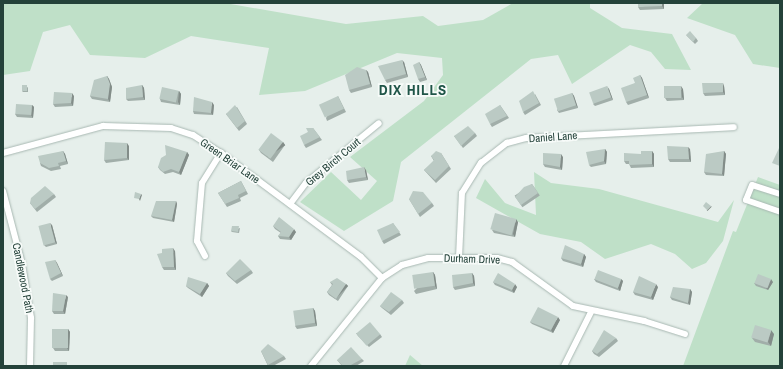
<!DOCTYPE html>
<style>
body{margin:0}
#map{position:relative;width:783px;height:369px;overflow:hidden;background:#e6efeb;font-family:"Archivo Narrow",sans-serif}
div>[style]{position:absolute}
.green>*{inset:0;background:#bfe0c8}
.roads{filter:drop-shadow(0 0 1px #a8b8b2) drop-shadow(0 0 1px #a8b8b2)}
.minor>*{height:6px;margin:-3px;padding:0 3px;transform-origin:3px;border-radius:3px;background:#fff}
.wall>*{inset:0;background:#a1aea9;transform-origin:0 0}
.shaded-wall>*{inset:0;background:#838d89;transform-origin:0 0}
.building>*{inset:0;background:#bbcac4;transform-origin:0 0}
span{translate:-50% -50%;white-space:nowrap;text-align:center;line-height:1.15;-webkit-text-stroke:3.5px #f7fbf9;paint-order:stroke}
.street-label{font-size:11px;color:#24423a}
.district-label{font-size:15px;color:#1f5548;font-weight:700;letter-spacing:1px}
.frame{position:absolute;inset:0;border:4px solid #24423a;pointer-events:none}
</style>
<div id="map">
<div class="green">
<div style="clip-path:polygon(3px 3px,225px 3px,346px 24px,423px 16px,438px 26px,483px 20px,513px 3px,590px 3px,590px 8px,622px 28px,672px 34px,691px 70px,665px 69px,651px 52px,630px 45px,572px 84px,558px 55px,531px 59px,401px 162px,393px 201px,344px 231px,300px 202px,331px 172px,361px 200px,377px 181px,350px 157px,424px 101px,443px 75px,442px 58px,397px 53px,305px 91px,259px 95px,269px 48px,191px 36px,145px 58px,90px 55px,70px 25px,43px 32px,30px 71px,3px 75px)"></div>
<div style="clip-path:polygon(703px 3px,780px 3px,780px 68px,753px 64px,735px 35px,687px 18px)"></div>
<div style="clip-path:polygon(534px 172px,551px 183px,599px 189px,718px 222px,734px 200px,723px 241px,706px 263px,692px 269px,675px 254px,651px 244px,605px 259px,581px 242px,540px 234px,476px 198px,485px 179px,505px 203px,536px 215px)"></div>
<div style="clip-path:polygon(758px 177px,780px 185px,780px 366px,683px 366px,733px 231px,736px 232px)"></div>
<div style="clip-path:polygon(410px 355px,423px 366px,405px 366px)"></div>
</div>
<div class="roads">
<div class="minor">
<div style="left:3px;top:153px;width:104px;rotate:-15.1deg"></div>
<div style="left:103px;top:126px;width:68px;rotate:1.7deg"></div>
<div style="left:171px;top:128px;width:23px;rotate:18deg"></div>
<div style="left:193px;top:135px;width:33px;rotate:33deg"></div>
<div style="left:221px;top:153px;width:174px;rotate:36.6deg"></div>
<div style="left:361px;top:257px;width:30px;rotate:45deg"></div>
<div style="left:3px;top:191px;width:75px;rotate:75.4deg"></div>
<div style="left:22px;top:264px;width:55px;rotate:80.5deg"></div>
<div style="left:31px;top:318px;width:48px;rotate:91.2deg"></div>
<div style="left:780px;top:194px;width:29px;rotate:-162deg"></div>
<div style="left:752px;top:185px;width:16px;rotate:112deg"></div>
<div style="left:746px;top:200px;width:36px;rotate:19deg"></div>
<div style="left:290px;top:204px;width:26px;rotate:-53deg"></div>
<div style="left:306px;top:183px;width:94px;rotate:-39.4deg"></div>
<div style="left:205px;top:256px;width:17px;rotate:-118deg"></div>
<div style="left:197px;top:241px;width:58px;rotate:-85.1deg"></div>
<div style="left:202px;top:183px;width:36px;rotate:-58deg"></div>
<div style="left:459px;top:258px;width:65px;rotate:-87.4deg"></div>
<div style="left:462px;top:193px;width:36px;rotate:-58deg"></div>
<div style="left:481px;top:163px;width:33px;rotate:-38deg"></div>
<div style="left:507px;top:143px;width:20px;rotate:-15deg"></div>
<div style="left:526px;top:138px;width:208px;rotate:-3deg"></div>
<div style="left:311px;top:366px;width:113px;rotate:-51.1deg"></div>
<div style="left:382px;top:278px;width:24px;rotate:-33deg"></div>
<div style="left:402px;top:265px;width:27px;rotate:-15deg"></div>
<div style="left:428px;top:258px;width:69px"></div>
<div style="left:497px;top:258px;width:16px;rotate:15deg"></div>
<div style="left:512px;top:262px;width:75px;rotate:35.8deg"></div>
<div style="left:573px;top:306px;width:73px;rotate:11.9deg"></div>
<div style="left:644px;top:321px;width:43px;rotate:17.6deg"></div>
<div style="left:564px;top:366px;width:60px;rotate:-63.4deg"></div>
</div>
</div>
<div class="wall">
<div style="clip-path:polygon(664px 3px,664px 9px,640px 10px,638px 7px)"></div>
<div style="clip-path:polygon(686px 35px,696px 38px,698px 41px,695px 44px)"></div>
<div style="clip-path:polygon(404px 62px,408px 77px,387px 83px,385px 80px)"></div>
<div style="clip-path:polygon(419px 62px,421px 65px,427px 80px,420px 82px,418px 79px)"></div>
<div style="clip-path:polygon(366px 70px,368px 72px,372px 87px,351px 93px,349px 90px)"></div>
<div style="clip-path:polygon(640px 75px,642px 78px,649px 98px,628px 105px,626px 102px,635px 83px)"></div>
<div style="clip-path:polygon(107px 76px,109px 79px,112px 87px,110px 102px,92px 99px,90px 96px)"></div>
<div style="clip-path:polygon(142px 85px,144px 88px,145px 100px,128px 101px,126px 99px)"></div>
<div style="clip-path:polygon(724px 86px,725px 95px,705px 96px,703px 93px)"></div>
<div style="clip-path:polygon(28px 87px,28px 92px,23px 92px,22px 91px)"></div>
<div style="clip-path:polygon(609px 89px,613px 100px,595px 106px,593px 104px)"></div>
<div style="clip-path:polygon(683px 89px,684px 100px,667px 101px,665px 98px)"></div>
<div style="clip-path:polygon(179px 91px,181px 94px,180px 105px,161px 102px,160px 99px)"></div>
<div style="clip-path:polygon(572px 93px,574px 96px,578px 108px,559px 113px,557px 110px)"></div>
<div style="clip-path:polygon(535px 94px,541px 105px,525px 115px,523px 112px)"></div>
<div style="clip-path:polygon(74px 96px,73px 106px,55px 107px,53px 104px)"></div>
<div style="clip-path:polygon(338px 96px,346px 112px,327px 121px,326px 118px)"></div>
<div style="clip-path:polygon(32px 105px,34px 107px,33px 118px,17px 117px,15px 114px)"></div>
<div style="clip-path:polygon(214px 105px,213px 115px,194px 114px,193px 111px)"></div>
<div style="clip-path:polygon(500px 105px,509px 118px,492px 127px,490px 124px)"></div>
<div style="clip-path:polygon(237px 107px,247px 124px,239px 131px,226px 114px)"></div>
<div style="clip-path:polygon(313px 128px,322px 140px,306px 148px,304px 145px,308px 132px)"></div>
<div style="clip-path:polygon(475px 133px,477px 136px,463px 148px,454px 136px)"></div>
<div style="clip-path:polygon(283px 142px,285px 145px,273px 162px,261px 153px,259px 150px)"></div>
<div style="clip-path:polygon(129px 146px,129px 160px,106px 163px,104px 160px)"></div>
<div style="clip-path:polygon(605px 149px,607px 152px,606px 164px,591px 167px,589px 165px)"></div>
<div style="clip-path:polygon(690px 149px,691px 162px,670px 162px,668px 159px)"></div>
<div style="clip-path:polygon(63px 151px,65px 154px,68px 164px,60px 166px,61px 169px,51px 171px,41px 166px,40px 163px)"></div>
<div style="clip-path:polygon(652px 151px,654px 154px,654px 167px,631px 168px,629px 164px,626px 164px,624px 161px,641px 154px)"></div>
<div style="clip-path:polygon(724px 151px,726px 154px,724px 176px,706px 175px,704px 172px)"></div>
<div style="clip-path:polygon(187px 152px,189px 155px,181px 175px,173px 172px,165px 174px,160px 170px,158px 167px)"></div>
<div style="clip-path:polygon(441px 153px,451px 169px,436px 183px,424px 170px,434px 161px,431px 156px)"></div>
<div style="clip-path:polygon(563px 157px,562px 170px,545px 167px,543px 164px)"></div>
<div style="clip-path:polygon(366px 170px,368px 180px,349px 183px,347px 180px)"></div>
<div style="clip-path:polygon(241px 181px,248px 194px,240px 198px,241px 201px,227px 207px,218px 193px)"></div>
<div style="left:532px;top:184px;width:14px;height:21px;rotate:56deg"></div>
<div style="clip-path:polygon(54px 194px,56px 197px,37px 212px,30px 203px)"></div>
<div style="clip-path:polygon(409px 199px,432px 203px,434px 206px,420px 217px)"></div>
<div style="clip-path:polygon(176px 201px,177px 204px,174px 222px,153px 218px,151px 216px)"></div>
<div style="clip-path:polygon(518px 222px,515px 237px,494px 233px,492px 230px)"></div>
<div style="clip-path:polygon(393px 223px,401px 235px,384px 244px,382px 241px)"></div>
<div style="clip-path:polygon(52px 225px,57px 244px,46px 247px,44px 245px)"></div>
<div style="clip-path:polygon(273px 226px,296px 232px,291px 240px,280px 239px,278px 236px,281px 233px,275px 229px)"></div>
<div style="clip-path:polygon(240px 228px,239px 233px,232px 232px,231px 231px)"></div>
<div style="clip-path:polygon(175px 251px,176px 270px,164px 270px,162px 267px)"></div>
<div style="clip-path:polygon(584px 254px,586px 257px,583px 267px,563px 261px,561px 258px)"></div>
<div style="clip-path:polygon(55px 260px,57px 263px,63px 276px,52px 281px,50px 279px)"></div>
<div style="clip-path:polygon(251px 270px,253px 273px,237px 284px,228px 276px,226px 273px)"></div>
<div style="clip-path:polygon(433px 272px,435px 275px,437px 289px,416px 294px,414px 291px)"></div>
<div style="clip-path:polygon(472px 273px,474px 276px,475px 286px,455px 290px,453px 287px)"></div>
<div style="clip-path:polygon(594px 279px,621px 279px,623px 281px,620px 291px,596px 282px)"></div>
<div style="clip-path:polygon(330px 282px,346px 284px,348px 286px,338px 301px,329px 295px,327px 292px,332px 285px)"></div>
<div style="clip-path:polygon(493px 282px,517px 287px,514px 293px,495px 285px)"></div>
<div style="clip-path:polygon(773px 282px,768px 290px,756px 286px,754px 283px)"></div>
<div style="clip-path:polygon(207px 283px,209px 286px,202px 297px,188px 288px,186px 286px)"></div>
<div style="clip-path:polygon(658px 287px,653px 300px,635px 295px,633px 292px)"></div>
<div style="clip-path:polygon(690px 289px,692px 292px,690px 305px,672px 300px,670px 297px)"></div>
<div style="clip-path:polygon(68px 297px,65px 314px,54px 314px,52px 311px)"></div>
<div style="clip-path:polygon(402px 300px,404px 303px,391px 315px,382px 308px,380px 306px)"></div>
<div style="clip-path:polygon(313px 308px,315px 311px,317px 326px,297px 329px,295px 326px)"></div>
<div style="clip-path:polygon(560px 320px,553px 333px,532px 324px,530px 322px)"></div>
<div style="clip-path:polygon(68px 329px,70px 332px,69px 351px,55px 351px,53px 348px)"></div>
<div style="clip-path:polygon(356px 333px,380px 334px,382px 337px,369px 347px,358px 336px)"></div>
<div style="clip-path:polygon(774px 334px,771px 346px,755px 342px,752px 338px)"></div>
<div style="clip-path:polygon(616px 338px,618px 341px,599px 357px,594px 354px,592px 351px)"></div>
<div style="clip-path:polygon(261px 351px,284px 356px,286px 359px,273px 366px,268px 366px)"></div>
<div style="clip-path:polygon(362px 359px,364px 361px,356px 366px,342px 366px,337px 360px)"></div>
</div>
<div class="shaded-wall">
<div style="clip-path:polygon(662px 3px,664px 3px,664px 9px,662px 6px)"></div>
<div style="clip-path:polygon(402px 60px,404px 62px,408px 77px,406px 74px)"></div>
<div style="clip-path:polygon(419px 62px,421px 65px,427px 80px,425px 77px)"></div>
<div style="clip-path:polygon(366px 70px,368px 72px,372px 87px,370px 84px)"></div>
<div style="clip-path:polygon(640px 75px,642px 78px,649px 98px,647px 95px)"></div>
<div style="clip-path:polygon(107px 76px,109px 79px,112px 87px,110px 102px,108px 99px)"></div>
<div style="clip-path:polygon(723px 83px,724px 86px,725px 95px,723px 92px)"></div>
<div style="clip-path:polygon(142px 85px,144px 88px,145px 100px,143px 97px)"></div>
<div style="clip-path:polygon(607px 86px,609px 89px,613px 100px,611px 97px)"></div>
<div style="clip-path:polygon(681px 86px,683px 89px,684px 100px,682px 97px)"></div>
<div style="clip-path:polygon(179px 91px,181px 94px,180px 105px,178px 102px)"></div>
<div style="clip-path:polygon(72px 93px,74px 96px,73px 106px,71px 103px)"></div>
<div style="clip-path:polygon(572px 93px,574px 96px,578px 108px,576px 105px)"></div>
<div style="clip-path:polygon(212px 102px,214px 105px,213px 115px,211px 113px)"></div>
<div style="clip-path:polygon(32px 105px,34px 107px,33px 118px,31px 115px)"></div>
<div style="left:283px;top:142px;width:4px;height:21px;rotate:56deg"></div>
<div style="clip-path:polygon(127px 143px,129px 146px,129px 160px,127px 158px)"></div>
<div style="clip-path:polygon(688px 147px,690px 149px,691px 162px,689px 159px)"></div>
<div style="clip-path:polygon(605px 149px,607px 152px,606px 164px,604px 161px)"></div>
<div style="clip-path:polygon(63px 151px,65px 154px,68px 164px,66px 161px)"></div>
<div style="clip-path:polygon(652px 151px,654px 154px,654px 167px,652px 164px)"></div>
<div style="clip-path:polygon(724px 151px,726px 154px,724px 176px,722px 174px)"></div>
<div style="clip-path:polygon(187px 152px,189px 155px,181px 175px,179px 172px)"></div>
<div style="clip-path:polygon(561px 154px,563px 157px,562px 170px,560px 167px)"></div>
<div style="clip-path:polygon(364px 167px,366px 170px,368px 180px,366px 177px)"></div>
<div style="clip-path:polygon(141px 194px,142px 195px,140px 201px,139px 199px)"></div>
<div style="clip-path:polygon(176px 201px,177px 204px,174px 222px,172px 220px)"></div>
<div style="left:711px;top:206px;width:1px;height:6px;rotate:45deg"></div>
<div style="clip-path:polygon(516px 219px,518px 222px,515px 237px,513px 234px)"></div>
<div style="clip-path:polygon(50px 223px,52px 225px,57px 244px,55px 242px)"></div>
<div style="clip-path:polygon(294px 229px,296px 232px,291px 240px,289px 237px)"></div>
<div style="clip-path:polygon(173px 248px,175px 251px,176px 270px,174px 267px)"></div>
<div style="clip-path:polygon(584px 254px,586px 257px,583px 267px,581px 264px)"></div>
<div style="clip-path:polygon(55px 260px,57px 263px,63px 276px,61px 273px)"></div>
<div style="clip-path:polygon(433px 272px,435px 275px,437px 289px,435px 286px)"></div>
<div style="clip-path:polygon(472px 273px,474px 276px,475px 286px,473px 283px)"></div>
<div style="clip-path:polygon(621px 279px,623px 281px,620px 291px,618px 288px)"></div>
<div style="clip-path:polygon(771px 279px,773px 282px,768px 290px,766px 288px)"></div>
<div style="clip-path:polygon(207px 283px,209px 286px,202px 297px,200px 294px)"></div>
<div style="left:346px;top:284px;width:3px;height:18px;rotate:45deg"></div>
<div style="clip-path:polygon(515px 284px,517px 287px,514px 293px,512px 290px)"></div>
<div style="clip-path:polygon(656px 284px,658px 287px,653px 300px,651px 297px)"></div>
<div style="clip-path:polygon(690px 289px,692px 292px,690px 305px,688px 303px)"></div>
<div style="clip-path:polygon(66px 295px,68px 297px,65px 314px,63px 311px)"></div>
<div style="clip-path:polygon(313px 308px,315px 311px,317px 326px,315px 323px)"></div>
<div style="clip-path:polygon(558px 317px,560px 320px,553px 333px,551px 330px)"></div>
<div style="clip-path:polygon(68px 329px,70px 332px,69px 351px,67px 348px)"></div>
<div style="clip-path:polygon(771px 330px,774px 334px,771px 346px,768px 342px)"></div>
</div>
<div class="building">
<div style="clip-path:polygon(638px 3px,662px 3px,662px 6px,638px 7px)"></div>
<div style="clip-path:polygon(690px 31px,696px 38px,693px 42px,686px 35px)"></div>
<div style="clip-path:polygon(402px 60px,406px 74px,385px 80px,378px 66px)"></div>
<div style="clip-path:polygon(419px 62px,425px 77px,418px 79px,413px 65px)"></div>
<div style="clip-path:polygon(357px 67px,366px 70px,370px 84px,349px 90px,345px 75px)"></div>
<div style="clip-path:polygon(640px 75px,647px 95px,626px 102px,621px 88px,635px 83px,633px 78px)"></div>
<div style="clip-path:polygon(107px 76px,110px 84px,108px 99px,90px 96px,94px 80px)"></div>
<div style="clip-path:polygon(702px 83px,723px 83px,723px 92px,703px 93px)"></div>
<div style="left:22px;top:85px;width:5px;height:6px"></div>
<div style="clip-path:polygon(142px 85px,143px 97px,126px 99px,126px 88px)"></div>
<div style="left:607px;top:86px;width:12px;height:19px;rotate:70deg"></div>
<div style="left:664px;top:86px;width:17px;height:12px"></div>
<div style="left:162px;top:87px;width:17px;height:12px;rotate:13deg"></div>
<div style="clip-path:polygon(533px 91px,539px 103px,523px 112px,519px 101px)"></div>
<div style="clip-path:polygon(54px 92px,72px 93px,71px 103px,53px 104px)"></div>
<div style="left:572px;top:93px;width:13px;height:19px;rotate:72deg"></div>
<div style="left:338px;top:96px;width:14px;height:21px;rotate:65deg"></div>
<div style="clip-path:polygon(194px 97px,212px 102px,211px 113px,193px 111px)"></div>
<div style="left:16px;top:104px;width:16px;height:10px;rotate:4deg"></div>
<div style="clip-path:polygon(235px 105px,245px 121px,237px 128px,226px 114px)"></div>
<div style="clip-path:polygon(500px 105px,507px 116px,490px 124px,485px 114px)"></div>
<div style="clip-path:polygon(468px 126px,475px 133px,461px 146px,454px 136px)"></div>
<div style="clip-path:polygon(306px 128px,313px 128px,320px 137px,304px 145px,300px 136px,308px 132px)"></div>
<div style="left:271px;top:133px;width:15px;height:21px;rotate:37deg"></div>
<div style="clip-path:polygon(105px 142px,127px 143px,127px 158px,104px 160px)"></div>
<div style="clip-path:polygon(165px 145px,187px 152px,179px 172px,171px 169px,163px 172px,158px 167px,161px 158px,166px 155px)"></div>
<div style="clip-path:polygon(667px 146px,688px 147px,689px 159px,668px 159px)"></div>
<div style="clip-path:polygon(780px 146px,780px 166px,772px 163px)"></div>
<div style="clip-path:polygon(605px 149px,604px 161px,589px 165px,586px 152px)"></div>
<div style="clip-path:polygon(63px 151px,66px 161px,58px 163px,59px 166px,49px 168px,40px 163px,38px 156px)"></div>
<div style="clip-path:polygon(436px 151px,441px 153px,449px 166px,435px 180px,424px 170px,434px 160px,431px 156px)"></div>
<div style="clip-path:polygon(641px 151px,652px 151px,652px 164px,629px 165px,629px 161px,624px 161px,624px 153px,641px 154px)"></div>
<div style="clip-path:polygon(724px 151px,722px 174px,704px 172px,706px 154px)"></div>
<div style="clip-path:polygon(543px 153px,561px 154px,560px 167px,543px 164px)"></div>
<div style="clip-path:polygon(364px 167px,366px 177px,347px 180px,346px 171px)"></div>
<div style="clip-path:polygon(241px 181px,246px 191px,238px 195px,239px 198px,225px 204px,218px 193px)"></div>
<div style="clip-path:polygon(532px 184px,538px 193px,521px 205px,515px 197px,524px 187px)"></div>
<div style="clip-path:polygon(45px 186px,54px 194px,35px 209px,30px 203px,31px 198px)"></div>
<div style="clip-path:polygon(413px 191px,423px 192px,432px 203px,418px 214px,409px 199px)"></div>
<div style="clip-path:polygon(135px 192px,141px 194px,139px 199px,134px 198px)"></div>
<div style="clip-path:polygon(156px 201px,176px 201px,172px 220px,151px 216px)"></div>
<div style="clip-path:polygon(706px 202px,711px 206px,707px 210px,703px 206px)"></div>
<div style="left:495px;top:213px;width:22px;height:17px;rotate:16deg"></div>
<div style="clip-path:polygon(279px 217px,294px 229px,289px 237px,278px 236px,281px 232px,273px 226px)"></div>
<div style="left:50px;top:223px;width:20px;height:12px;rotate:75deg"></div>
<div style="clip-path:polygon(393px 223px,400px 232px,382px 241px,377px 230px)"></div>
<div style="clip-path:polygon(232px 226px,239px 226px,238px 232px,231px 231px)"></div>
<div style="clip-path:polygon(565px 245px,584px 254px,581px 264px,561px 258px)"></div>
<div style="clip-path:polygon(173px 248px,174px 267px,162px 267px,157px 254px,162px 253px,162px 249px)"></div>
<div style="clip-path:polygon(240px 259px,251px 270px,235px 281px,226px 273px)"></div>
<div style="clip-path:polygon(55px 260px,61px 273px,50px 279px,45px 262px)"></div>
<div style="left:598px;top:270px;width:25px;height:10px;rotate:21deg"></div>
<div style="left:433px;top:272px;width:14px;height:21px;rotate:82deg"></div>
<div style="clip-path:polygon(472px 273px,473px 283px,453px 287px,452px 275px)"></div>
<div style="clip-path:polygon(498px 273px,515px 284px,512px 290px,493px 282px)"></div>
<div style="left:758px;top:274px;width:14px;height:10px;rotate:21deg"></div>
<div style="clip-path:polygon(639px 276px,656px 284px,651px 297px,633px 292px)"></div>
<div style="clip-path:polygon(188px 277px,207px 283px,200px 294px,186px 286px)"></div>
<div style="clip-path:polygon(337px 278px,346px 284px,336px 299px,327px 292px,333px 284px,330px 282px)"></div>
<div style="clip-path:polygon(673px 287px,690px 289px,688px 303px,670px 297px)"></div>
<div style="clip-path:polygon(391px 292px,402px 300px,389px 312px,380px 306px)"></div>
<div style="clip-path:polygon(53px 293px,66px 295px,63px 311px,52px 311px)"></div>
<div style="clip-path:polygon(538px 307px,558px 317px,551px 330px,530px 322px)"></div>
<div style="left:313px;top:308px;width:15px;height:20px;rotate:82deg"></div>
<div style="left:370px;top:322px;width:16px;height:18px;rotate:50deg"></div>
<div style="left:755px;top:325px;width:17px;height:13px;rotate:17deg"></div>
<div style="left:52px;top:329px;width:16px;height:19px"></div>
<div style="clip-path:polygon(604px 330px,616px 338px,597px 354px,592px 351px)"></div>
<div style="clip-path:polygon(268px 344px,284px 356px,268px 365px,261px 351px)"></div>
<div style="clip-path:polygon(351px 347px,362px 359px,349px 366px,343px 366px,337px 360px)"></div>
<div style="left:53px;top:362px;width:14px;height:4px"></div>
</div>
<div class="street-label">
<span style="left:553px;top:137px;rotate:-4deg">Daniel Lane</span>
<span style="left:230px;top:161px;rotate:35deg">Green Briar Lane</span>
<span style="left:333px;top:162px;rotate:-40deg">Grey Birch Court</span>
<span style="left:472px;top:259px;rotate:2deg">Durham Drive</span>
<span style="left:23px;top:278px;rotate:79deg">Candlewood Path</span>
</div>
<div class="district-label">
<span style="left:413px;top:90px">DIX HILLS</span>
</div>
<div class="frame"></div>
</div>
